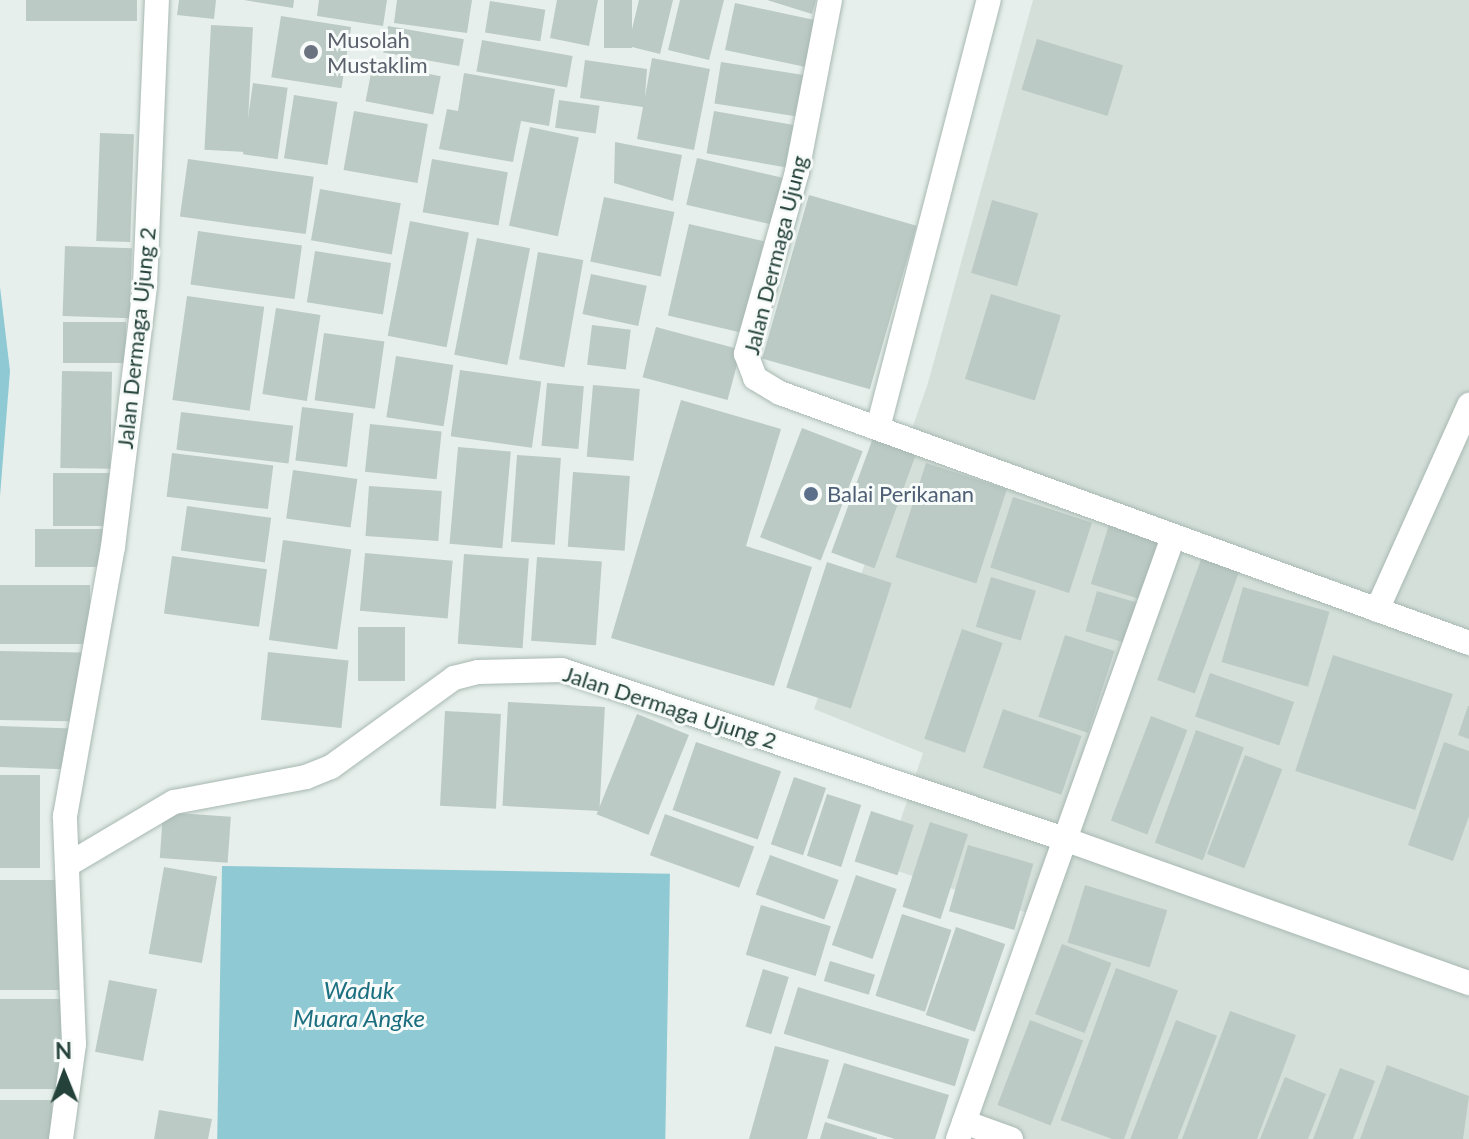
<!DOCTYPE html>
<style>
body{margin:0}
#map{position:relative;width:1469px;height:1139px;overflow:hidden;background:#e6efeb;font-family:Lato,sans-serif}
div>[style]{position:absolute}
.built>*{inset:0;background:#d4dfda}
.water>*{inset:0;background:#8ec9d4;transform-origin:0 0}
.building>*{inset:0;background:#bbcac4;transform-origin:0 0}
.roads{filter:drop-shadow(0 0 2px #a8b8b2) drop-shadow(0 0 2px #a8b8b2)}
.lane>*{height:24px;margin:-12px;padding:0 12px;transform-origin:12px;border-radius:12px;background:#fff}
.street>*{height:24px;margin:-12px;padding:0 12px;transform-origin:12px;border-radius:12px;background:#fff}
.dots>*{width:22px;height:22px;translate:-50% -50%;box-sizing:border-box;border:4px solid #f7fbf9;border-radius:50%}
span{translate:-50% -50%;white-space:nowrap;text-align:center;line-height:1.15;-webkit-text-stroke:6px #f7fbf9;paint-order:stroke}
.worship-label{font-size:22px;color:#5b616d}
.left{translate:0 -50%;text-align:left}
.street-label{font-size:22px;color:#24423a}
.service-label{font-size:22px;color:#4e5e75}
.water-label{font-size:24px;color:#1c6f80;font-style:italic}
.north{position:absolute;left:24px;top:1035px;width:80px;height:80px;-webkit-text-stroke:6px #f7fbf9;paint-order:stroke;rotate:359deg;font-size:22px;font-weight:700;line-height:32px;text-align:center;color:#24423a}
.north::after{content:'';display:block;margin:auto;width:28px;height:36px;background:#24423a;clip-path:polygon(50% 0,100% 100%,50% 72%,0 100%)}
</style>
<div id="map">
<div class="built">
<div style="clip-path:polygon(1033px 0,1469px 0,1469px 1139px,972px 1139px,1046px 919px,885px 867px,923px 753px,814px 709px,928px 383px)"></div>
</div>
<div class="water">
<div style="clip-path:polygon(0 287px,10px 371px,0 496px)"></div>
<div style="left:222px;top:866px;width:448px;height:273px;rotate:1deg"></div>
</div>
<div class="building">
<div style="left:26px;top:0;width:111px;height:21px"></div>
<div style="clip-path:polygon(179px 0,216px 0,214px 19px,177px 15px)"></div>
<div style="clip-path:polygon(244px 0,294px 0,293px 8px)"></div>
<div style="clip-path:polygon(319px 0,387px 0,383px 26px,317px 16px)"></div>
<div style="clip-path:polygon(397px 0,472px 0,467px 33px,394px 23px)"></div>
<div style="clip-path:polygon(557px 0,598px 0,589px 46px,550px 38px)"></div>
<div style="left:604px;top:0;width:28px;height:48px"></div>
<div style="clip-path:polygon(639px 0,673px 0,660px 54px,628px 46px)"></div>
<div style="clip-path:polygon(680px 0,724px 0,709px 60px,668px 50px)"></div>
<div style="clip-path:polygon(767px 0,816px 0,812px 14px)"></div>
<div style="left:490px;top:1px;width:56px;height:32px;rotate:9deg"></div>
<div style="left:735px;top:3px;width:86px;height:48px;rotate:12deg"></div>
<div style="left:281px;top:16px;width:71px;height:62px;rotate:9deg"></div>
<div style="left:211px;top:25px;width:42px;height:125px;rotate:3deg"></div>
<div style="left:388px;top:26px;width:77px;height:27px;rotate:10deg"></div>
<div style="left:1037px;top:39px;width:90px;height:53px;rotate:17deg"></div>
<div style="left:482px;top:40px;width:92px;height:32px;rotate:10deg"></div>
<div style="clip-path:polygon(652px 58px,710px 69px,694px 150px,637px 139px,643px 107px,580px 98px,585px 60px,647px 69px,645px 97px)"></div>
<div style="left:721px;top:62px;width:90px;height:42px;rotate:9deg"></div>
<div style="left:373px;top:63px;width:69px;height:39px;rotate:11deg"></div>
<div style="clip-path:polygon(464px 73px,555px 89px,549px 126px,521px 121px,513px 162px,439px 149px,447px 109px,458px 111px)"></div>
<div style="left:253px;top:83px;width:35px;height:72px;rotate:8deg"></div>
<div style="left:294px;top:95px;width:44px;height:64px;rotate:9deg"></div>
<div style="left:559px;top:100px;width:41px;height:28px;rotate:8deg"></div>
<div style="left:354px;top:111px;width:75px;height:60px;rotate:10deg"></div>
<div style="left:714px;top:111px;width:84px;height:43px;rotate:10deg"></div>
<div style="left:530px;top:127px;width:50px;height:101px;rotate:12deg"></div>
<div style="left:100px;top:133px;width:34px;height:108px;rotate:2deg"></div>
<div style="clip-path:polygon(615px 142px,682px 155px,673px 201px,614px 183px)"></div>
<div style="left:697px;top:158px;width:91px;height:48px;rotate:13deg"></div>
<div style="left:188px;top:159px;width:127px;height:58px;rotate:8deg"></div>
<div style="left:432px;top:159px;width:77px;height:54px;rotate:10deg"></div>
<div style="left:320px;top:189px;width:82px;height:52px;rotate:10deg"></div>
<div style="left:809px;top:195px;width:112px;height:170px;rotate:16deg"></div>
<div style="left:604px;top:197px;width:72px;height:66px;rotate:12deg"></div>
<div style="left:992px;top:200px;width:48px;height:76px;rotate:16deg"></div>
<div style="left:410px;top:221px;width:60px;height:117px;rotate:11deg"></div>
<div style="left:689px;top:224px;width:77px;height:94px;rotate:13deg"></div>
<div style="left:198px;top:231px;width:105px;height:54px;rotate:8deg"></div>
<div style="left:477px;top:238px;width:54px;height:119px;rotate:11deg"></div>
<div style="left:65px;top:246px;width:67px;height:70px;rotate:2deg"></div>
<div style="left:315px;top:251px;width:77px;height:52px;rotate:9deg"></div>
<div style="left:538px;top:252px;width:46px;height:109px;rotate:10deg"></div>
<div style="left:591px;top:274px;width:57px;height:41px;rotate:12deg"></div>
<div style="left:991px;top:294px;width:73px;height:89px;rotate:17deg"></div>
<div style="left:187px;top:296px;width:78px;height:105px;rotate:8deg"></div>
<div style="left:276px;top:308px;width:45px;height:87px;rotate:9deg"></div>
<div style="left:63px;top:322px;width:63px;height:41px"></div>
<div style="left:592px;top:325px;width:39px;height:40px;rotate:7deg"></div>
<div style="left:656px;top:327px;width:88px;height:52px;rotate:15deg"></div>
<div style="left:324px;top:333px;width:61px;height:68px;rotate:8deg"></div>
<div style="left:396px;top:356px;width:58px;height:62px;rotate:9deg"></div>
<div style="left:460px;top:370px;width:82px;height:67px;rotate:8deg"></div>
<div style="left:62px;top:371px;width:50px;height:97px;rotate:1deg"></div>
<div style="left:547px;top:383px;width:37px;height:63px;rotate:5deg"></div>
<div style="left:593px;top:385px;width:47px;height:72px;rotate:5deg"></div>
<div style="clip-path:polygon(681px 400px,781px 429px,746px 546px,812px 567px,774px 686px,611px 638px)"></div>
<div style="left:302px;top:407px;width:52px;height:54px;rotate:7deg"></div>
<div style="left:181px;top:412px;width:113px;height:38px;rotate:7deg"></div>
<div style="left:370px;top:424px;width:72px;height:48px;rotate:6deg"></div>
<div style="left:802px;top:428px;width:65px;height:117px;rotate:21deg"></div>
<div style="left:874px;top:435px;width:46px;height:125px;rotate:20deg"></div>
<div style="left:458px;top:447px;width:53px;height:97px;rotate:5deg"></div>
<div style="left:172px;top:453px;width:102px;height:44px;rotate:7deg"></div>
<div style="left:517px;top:455px;width:44px;height:87px;rotate:4deg"></div>
<div style="left:926px;top:463px;width:85px;height:99px;rotate:18deg"></div>
<div style="left:293px;top:470px;width:65px;height:49px;rotate:8deg"></div>
<div style="left:573px;top:472px;width:57px;height:75px;rotate:4deg"></div>
<div style="left:53px;top:473px;width:58px;height:53px"></div>
<div style="left:369px;top:486px;width:73px;height:50px;rotate:4deg"></div>
<div style="left:1013px;top:497px;width:83px;height:74px;rotate:18deg"></div>
<div style="left:187px;top:506px;width:85px;height:45px;rotate:8deg"></div>
<div style="left:1111px;top:518px;width:54px;height:69px;rotate:17deg"></div>
<div style="left:35px;top:529px;width:70px;height:38px"></div>
<div style="left:283px;top:540px;width:69px;height:101px;rotate:8deg"></div>
<div style="left:365px;top:553px;width:88px;height:58px;rotate:5deg"></div>
<div style="left:464px;top:554px;width:65px;height:90px;rotate:4deg"></div>
<div style="left:1203px;top:554px;width:40px;height:134px;rotate:20deg"></div>
<div style="left:172px;top:556px;width:96px;height:58px;rotate:8deg"></div>
<div style="left:537px;top:557px;width:65px;height:84px;rotate:4deg"></div>
<div style="left:827px;top:562px;width:68px;height:132px;rotate:18deg"></div>
<div style="left:991px;top:577px;width:47px;height:52px;rotate:17deg"></div>
<div style="left:0;top:585px;width:90px;height:59px"></div>
<div style="left:1243px;top:587px;width:90px;height:78px;rotate:16deg"></div>
<div style="left:1097px;top:591px;width:44px;height:42px;rotate:16deg"></div>
<div style="left:358px;top:627px;width:47px;height:54px"></div>
<div style="left:962px;top:629px;width:43px;height:116px;rotate:19deg"></div>
<div style="left:1065px;top:635px;width:52px;height:86px;rotate:18deg"></div>
<div style="left:0;top:651px;width:83px;height:69px;rotate:1deg"></div>
<div style="left:268px;top:652px;width:81px;height:68px;rotate:6deg"></div>
<div style="left:1333px;top:655px;width:126px;height:122px;rotate:18deg"></div>
<div style="left:1210px;top:673px;width:89px;height:46px;rotate:19deg"></div>
<div style="left:508px;top:702px;width:97px;height:104px;rotate:3deg"></div>
<div style="clip-path:polygon(1468px 706px,1469px 706px,1469px 739px,1458px 735px)"></div>
<div style="left:1003px;top:709px;width:83px;height:62px;rotate:19deg"></div>
<div style="left:445px;top:711px;width:56px;height:95px;rotate:3deg"></div>
<div style="left:637px;top:714px;width:56px;height:108px;rotate:22deg"></div>
<div style="left:1151px;top:716px;width:39px;height:112px;rotate:21deg"></div>
<div style="left:0;top:726px;width:72px;height:41px;rotate:2deg"></div>
<div style="left:1196px;top:730px;width:51px;height:120px;rotate:20deg"></div>
<div style="left:696px;top:742px;width:90px;height:72px;rotate:19deg"></div>
<div style="clip-path:polygon(1444px 742px,1469px 751px,1469px 816px,1453px 861px,1408px 845px)"></div>
<div style="left:1245px;top:755px;width:40px;height:106px;rotate:21deg"></div>
<div style="left:40px;top:775px;width:93px;height:40px;rotate:90deg"></div>
<div style="left:794px;top:777px;width:34px;height:71px;rotate:19deg"></div>
<div style="left:827px;top:794px;width:36px;height:65px;rotate:18deg"></div>
<div style="left:871px;top:811px;width:45px;height:53px;rotate:18deg"></div>
<div style="left:163px;top:812px;width:68px;height:46px;rotate:4deg"></div>
<div style="left:665px;top:814px;width:95px;height:44px;rotate:20deg"></div>
<div style="left:930px;top:822px;width:40px;height:89px;rotate:18deg"></div>
<div style="left:968px;top:845px;width:68px;height:69px;rotate:16deg"></div>
<div style="left:770px;top:855px;width:73px;height:42px;rotate:20deg"></div>
<div style="left:164px;top:867px;width:54px;height:88px;rotate:10deg"></div>
<div style="left:856px;top:875px;width:43px;height:74px;rotate:19deg"></div>
<div style="left:0;top:880px;width:66px;height:110px"></div>
<div style="left:1085px;top:885px;width:86px;height:60px;rotate:17deg"></div>
<div style="left:761px;top:905px;width:73px;height:52px;rotate:17deg"></div>
<div style="left:902px;top:914px;width:52px;height:86px;rotate:18deg"></div>
<div style="left:956px;top:927px;width:52px;height:93px;rotate:19deg"></div>
<div style="left:1062px;top:944px;width:53px;height:75px;rotate:21deg"></div>
<div style="left:830px;top:961px;width:47px;height:21px;rotate:17deg"></div>
<div style="left:1116px;top:968px;width:66px;height:162px;rotate:20deg"></div>
<div style="left:763px;top:969px;width:27px;height:60px;rotate:17deg"></div>
<div style="left:109px;top:980px;width:49px;height:73px;rotate:11deg"></div>
<div style="left:798px;top:987px;width:179px;height:49px;rotate:17deg"></div>
<div style="left:0;top:999px;width:68px;height:90px"></div>
<div style="clip-path:polygon(1230px 1011px,1296px 1035px,1257px 1139px,1182px 1139px)"></div>
<div style="left:1030px;top:1020px;width:57px;height:91px;rotate:21deg"></div>
<div style="left:1176px;top:1020px;width:44px;height:128px;rotate:21deg"></div>
<div style="clip-path:polygon(775px 1046px,829px 1060px,807px 1139px,749px 1139px)"></div>
<div style="clip-path:polygon(844px 1063px,949px 1095px,935px 1139px,895px 1139px,827px 1118px)"></div>
<div style="clip-path:polygon(1387px 1065px,1469px 1096px,1463px 1139px,1360px 1139px)"></div>
<div style="clip-path:polygon(1340px 1068px,1375px 1081px,1353px 1139px,1313px 1139px)"></div>
<div style="clip-path:polygon(1285px 1077px,1326px 1094px,1308px 1139px,1260px 1139px)"></div>
<div style="left:0;top:1100px;width:52px;height:39px"></div>
<div style="clip-path:polygon(159px 1110px,212px 1119px,208px 1139px,154px 1139px)"></div>
<div style="clip-path:polygon(825px 1122px,877px 1138px,877px 1139px,820px 1139px)"></div>
</div>
<div class="roads">
<div class="lane">
<div style="left:1377px;top:610px;width:225px;rotate:-65.8deg"></div>
</div>
<div class="street">
<div style="left:830px;top:0;width:175px;rotate:100.9deg"></div>
<div style="left:797px;top:172px;width:189px;rotate:105.7deg"></div>
<div style="left:746px;top:354px;width:26px;rotate:69deg"></div>
<div style="left:755px;top:378px;width:29px;rotate:31deg"></div>
<div style="left:780px;top:393px;width:733px;rotate:19.94deg"></div>
<div style="left:878px;top:428px;width:442px;rotate:-75.5deg"></div>
<div style="left:69px;top:864px;width:122px;rotate:-30.6deg"></div>
<div style="left:174px;top:802px;width:134px;rotate:-10.7deg"></div>
<div style="left:306px;top:777px;width:27px;rotate:-22deg"></div>
<div style="left:331px;top:767px;width:152px;rotate:-35.9deg"></div>
<div style="left:454px;top:678px;width:25px;rotate:-14deg"></div>
<div style="left:478px;top:672px;width:84px;rotate:-1.4deg"></div>
<div style="left:562px;top:670px;width:533px;rotate:18.6deg"></div>
<div style="left:1067px;top:840px;width:427px;rotate:19.6deg"></div>
<div style="left:964px;top:1122px;width:50px;rotate:19.9deg"></div>
<div style="left:61px;top:1139px;width:96px;rotate:-82.2deg"></div>
<div style="left:74px;top:1044px;width:228px;rotate:-92.3deg"></div>
<div style="left:65px;top:816px;width:273px;rotate:-79.9deg"></div>
<div style="left:113px;top:547px;width:264px;rotate:-83deg"></div>
<div style="left:145px;top:285px;width:285px;rotate:-87.6deg"></div>
<div style="left:958px;top:1139px;width:639px;rotate:-70.35deg"></div>
</div>
</div>
<div class="dots">
<div style="left:311px;top:52px;background:#6b7280"></div>
<div style="left:811px;top:494px;background:#5c6f8a"></div>
</div>
<div class="worship-label">
<span class="left" style="left:327px;top:52px">Musolah<br>Mustaklim</span>
</div>
<div class="street-label">
<span style="left:775px;top:255px;rotate:-76deg">Jalan Dermaga Ujung</span>
<span style="left:136px;top:338px;rotate:-84deg">Jalan Dermaga Ujung 2</span>
<span style="left:670px;top:707px;rotate:18deg">Jalan Dermaga Ujung 2</span>
</div>
<div class="service-label">
<span class="left" style="left:827px;top:494px">Balai Perikanan</span>
</div>
<div class="water-label">
<span style="left:359px;top:1004px">Waduk<br>Muara Angke</span>
</div>
<div class="north">N</div>
</div>
